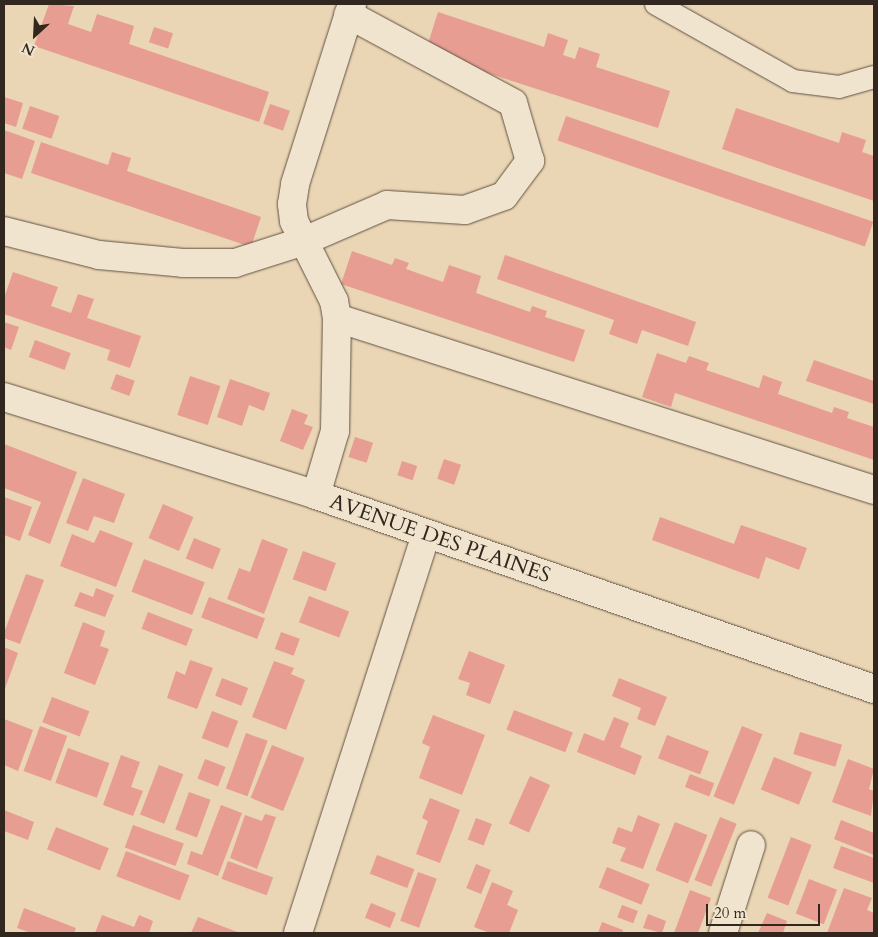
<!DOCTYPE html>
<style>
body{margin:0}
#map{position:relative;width:878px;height:937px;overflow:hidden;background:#ead5b4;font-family:Cardo,serif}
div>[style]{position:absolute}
.building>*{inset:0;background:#e79d92;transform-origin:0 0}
.roads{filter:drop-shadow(0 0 1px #605244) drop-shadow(0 0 1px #605244)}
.lane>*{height:22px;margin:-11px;padding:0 11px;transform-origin:11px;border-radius:11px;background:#f1e4ce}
.street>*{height:28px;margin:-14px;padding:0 14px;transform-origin:14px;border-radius:14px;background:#f1e4ce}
.secondary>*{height:28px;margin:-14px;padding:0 14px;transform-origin:14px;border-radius:14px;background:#f1e4ce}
span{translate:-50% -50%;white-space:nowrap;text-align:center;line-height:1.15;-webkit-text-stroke:5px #f1e4ce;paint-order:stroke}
.street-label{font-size:21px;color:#32271e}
.frame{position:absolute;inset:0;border:5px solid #32271e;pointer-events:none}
.north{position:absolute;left:10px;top:10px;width:50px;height:50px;-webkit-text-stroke:4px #f1e4ce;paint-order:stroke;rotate:205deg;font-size:14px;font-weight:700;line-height:20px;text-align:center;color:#32271e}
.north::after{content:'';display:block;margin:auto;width:18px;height:22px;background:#32271e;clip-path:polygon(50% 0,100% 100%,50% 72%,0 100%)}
.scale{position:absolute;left:706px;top:904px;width:114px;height:22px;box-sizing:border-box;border:2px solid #32271e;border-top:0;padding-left:6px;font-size:15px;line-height:18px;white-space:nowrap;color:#32271e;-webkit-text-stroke:4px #f1e4ce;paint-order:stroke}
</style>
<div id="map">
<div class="building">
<div style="clip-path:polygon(49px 4px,74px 6px,68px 24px,91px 32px,97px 14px,134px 26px,129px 44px,269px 92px,259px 122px,34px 46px)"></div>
<div style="clip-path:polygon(438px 12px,544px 47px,548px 33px,568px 40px,563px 55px,575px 59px,579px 47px,600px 54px,596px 67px,670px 91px,658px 128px,425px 53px)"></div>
<div style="left:154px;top:27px;width:20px;height:16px;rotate:18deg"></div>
<div style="clip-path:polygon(4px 97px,23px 103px,16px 127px,4px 123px)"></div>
<div style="left:270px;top:104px;width:21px;height:21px;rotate:19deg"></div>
<div style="left:30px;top:106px;width:31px;height:24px;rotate:19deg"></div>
<div style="clip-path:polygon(736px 108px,839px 143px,842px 132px,866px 140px,862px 152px,874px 156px,874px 201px,722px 149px)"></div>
<div style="left:566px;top:116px;width:325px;height:26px;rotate:19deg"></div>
<div style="clip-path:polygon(4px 130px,35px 141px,22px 179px,4px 173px)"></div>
<div style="clip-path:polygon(41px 142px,108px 165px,112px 152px,131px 158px,127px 171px,261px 217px,251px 247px,31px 173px)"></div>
<div style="clip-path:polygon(352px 251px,392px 265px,395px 258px,409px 263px,406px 269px,443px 282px,449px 265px,481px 276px,476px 293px,530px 312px,532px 306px,547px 311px,545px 317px,585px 330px,574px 362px,341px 284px)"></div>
<div style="clip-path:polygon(505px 255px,696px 322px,688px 346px,642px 330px,637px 344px,609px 334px,614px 320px,497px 279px)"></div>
<div style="clip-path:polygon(13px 272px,58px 287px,51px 306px,71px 313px,78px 294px,94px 299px,87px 318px,141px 336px,130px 368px,107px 360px,110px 350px,4px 314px,4px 298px)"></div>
<div style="clip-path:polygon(4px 322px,19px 327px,11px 350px,4px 347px)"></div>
<div style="left:35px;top:340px;width:38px;height:18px;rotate:20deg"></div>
<div style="clip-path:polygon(657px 353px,686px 363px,689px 356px,709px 363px,706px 370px,759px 388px,763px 375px,782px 382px,778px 394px,832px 413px,834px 407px,849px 412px,847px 418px,874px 427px,874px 460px,675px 393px,671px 407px,642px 397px)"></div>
<div style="clip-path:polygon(814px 360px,874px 381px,874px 404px,806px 381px)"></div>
<div style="left:116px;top:374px;width:20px;height:16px;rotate:20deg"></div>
<div style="left:190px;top:376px;width:32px;height:41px;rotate:18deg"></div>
<div style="clip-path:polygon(230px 379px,270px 393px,264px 411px,249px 405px,242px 426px,217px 417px)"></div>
<div style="clip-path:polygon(292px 409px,308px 415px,304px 424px,313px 427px,303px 450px,280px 441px)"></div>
<div style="left:355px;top:437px;width:19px;height:21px;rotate:18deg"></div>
<div style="clip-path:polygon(4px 444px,77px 472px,50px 544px,28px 535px,41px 502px,4px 488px)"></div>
<div style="left:444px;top:459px;width:18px;height:21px;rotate:19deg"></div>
<div style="left:402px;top:461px;width:16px;height:15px;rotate:18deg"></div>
<div style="clip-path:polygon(83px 478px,125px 494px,114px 523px,94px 516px,88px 531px,66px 523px)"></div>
<div style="clip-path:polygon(4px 497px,32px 507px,20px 541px,4px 535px)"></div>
<div style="left:163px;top:504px;width:33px;height:37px;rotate:23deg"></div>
<div style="clip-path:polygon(660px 517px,734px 544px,741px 525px,807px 548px,799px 570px,766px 557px,759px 579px,652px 540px)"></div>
<div style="clip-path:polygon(100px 530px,133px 543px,116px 587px,60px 566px,72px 534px,94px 543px)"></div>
<div style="left:194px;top:538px;width:29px;height:22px;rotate:22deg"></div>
<div style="clip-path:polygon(262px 539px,288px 549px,264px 614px,227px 599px,239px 568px,250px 572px)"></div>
<div style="left:303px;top:551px;width:35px;height:30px;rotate:20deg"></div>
<div style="left:144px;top:559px;width:65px;height:35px;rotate:21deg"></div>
<div style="clip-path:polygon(26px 574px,44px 580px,20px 644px,4px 638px,4px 633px)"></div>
<div style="clip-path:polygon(96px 588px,114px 595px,105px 617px,74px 606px,80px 592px,93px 597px)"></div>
<div style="left:309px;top:596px;width:43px;height:28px;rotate:21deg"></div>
<div style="left:209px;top:597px;width:60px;height:22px;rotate:21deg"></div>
<div style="left:148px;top:612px;width:48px;height:18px;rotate:21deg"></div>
<div style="clip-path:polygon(83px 622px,105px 631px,100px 646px,109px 649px,95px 685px,64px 673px)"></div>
<div style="left:281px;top:632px;width:20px;height:18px;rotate:20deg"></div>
<div style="clip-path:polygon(4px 647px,18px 653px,4px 691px)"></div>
<div style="clip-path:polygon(469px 651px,505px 665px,490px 704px,466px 695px,470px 683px,458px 679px)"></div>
<div style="clip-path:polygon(190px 660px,213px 668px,197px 709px,167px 698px,176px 671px,185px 675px)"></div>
<div style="clip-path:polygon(274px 661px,294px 668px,291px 674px,305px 680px,286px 730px,252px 717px)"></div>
<div style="left:222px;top:678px;width:28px;height:19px;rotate:21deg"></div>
<div style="clip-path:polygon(619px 678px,667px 697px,655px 726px,637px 719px,641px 708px,612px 696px)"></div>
<div style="left:52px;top:697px;width:40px;height:27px;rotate:21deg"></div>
<div style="left:514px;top:710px;width:63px;height:21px;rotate:21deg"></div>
<div style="left:212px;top:711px;width:28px;height:29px;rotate:21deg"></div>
<div style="clip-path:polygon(433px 715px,485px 735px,462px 795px,419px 778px,430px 747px,422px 743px)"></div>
<div style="clip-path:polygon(614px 717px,629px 723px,620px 747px,642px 756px,635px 775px,577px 752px,584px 733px,604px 741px)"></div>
<div style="clip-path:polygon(4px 719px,33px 730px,18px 771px,4px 765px)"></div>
<div style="left:40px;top:726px;width:29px;height:48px;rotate:20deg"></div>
<div style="left:742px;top:726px;width:22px;height:76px;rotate:22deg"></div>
<div style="left:800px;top:732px;width:44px;height:23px;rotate:17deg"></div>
<div style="left:246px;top:733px;width:23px;height:59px;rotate:20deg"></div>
<div style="left:667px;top:735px;width:45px;height:25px;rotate:21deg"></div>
<div style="left:272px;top:745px;width:35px;height:57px;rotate:22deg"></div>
<div style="left:68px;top:748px;width:44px;height:37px;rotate:20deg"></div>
<div style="clip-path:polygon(121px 755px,140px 762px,131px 787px,143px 791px,133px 816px,103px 805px)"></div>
<div style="left:774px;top:757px;width:41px;height:35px;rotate:22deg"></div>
<div style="left:205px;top:759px;width:22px;height:21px;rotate:21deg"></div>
<div style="clip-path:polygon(848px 759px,874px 769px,869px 789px,874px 791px,871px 816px,832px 802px)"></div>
<div style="left:159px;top:765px;width:26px;height:53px;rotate:21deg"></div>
<div style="left:690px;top:774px;width:26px;height:14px;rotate:21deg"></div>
<div style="left:530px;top:776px;width:22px;height:52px;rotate:24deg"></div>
<div style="left:189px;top:792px;width:23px;height:40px;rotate:20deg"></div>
<div style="clip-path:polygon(430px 798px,460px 810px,440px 863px,416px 854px,428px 821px,422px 818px)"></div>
<div style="clip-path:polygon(221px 805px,242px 813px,218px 876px,187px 864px,191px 851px,202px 855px)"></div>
<div style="clip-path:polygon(4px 810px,34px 822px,28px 840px,4px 831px)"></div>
<div style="clip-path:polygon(265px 814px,276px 817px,257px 869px,230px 858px,245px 815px,262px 821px)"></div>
<div style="clip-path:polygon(638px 815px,660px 824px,643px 869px,620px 861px,626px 848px,612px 843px,618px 827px,632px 832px)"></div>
<div style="left:720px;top:817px;width:18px;height:68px;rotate:22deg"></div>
<div style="left:476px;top:818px;width:17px;height:23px;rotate:21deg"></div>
<div style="clip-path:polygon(841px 820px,874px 833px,874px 855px,834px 839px)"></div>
<div style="left:675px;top:822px;width:35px;height:52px;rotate:22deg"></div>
<div style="left:133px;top:825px;width:54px;height:24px;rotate:20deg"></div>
<div style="left:56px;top:827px;width:57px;height:24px;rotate:22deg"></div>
<div style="left:791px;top:837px;width:22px;height:65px;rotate:21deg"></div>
<div style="clip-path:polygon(841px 846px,874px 858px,874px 883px,833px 868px)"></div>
<div style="left:126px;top:851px;width:68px;height:27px;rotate:21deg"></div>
<div style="left:377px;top:855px;width:40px;height:20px;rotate:21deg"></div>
<div style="left:228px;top:861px;width:48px;height:19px;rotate:20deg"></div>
<div style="left:476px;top:864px;width:16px;height:26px;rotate:22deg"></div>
<div style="left:607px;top:867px;width:46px;height:22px;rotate:22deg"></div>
<div style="left:418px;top:872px;width:20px;height:52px;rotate:20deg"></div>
<div style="left:809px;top:879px;width:30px;height:37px;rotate:21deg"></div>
<div style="clip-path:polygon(492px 882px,513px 891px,507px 905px,518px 910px,509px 933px,490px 933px,474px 927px)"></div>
<div style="clip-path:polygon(844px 888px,872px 898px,867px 910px,874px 913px,873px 933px,827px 933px)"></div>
<div style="clip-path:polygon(690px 890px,711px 898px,698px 933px,674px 933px)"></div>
<div style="left:371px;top:903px;width:27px;height:16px;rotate:22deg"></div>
<div style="left:622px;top:905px;width:17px;height:13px;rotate:21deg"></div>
<div style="clip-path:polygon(24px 908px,76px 928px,74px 933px,31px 933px,17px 928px)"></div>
<div style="clip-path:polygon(767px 913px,787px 921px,783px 933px,758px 933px)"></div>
<div style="clip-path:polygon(648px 914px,666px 921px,662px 933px,643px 928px)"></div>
<div style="clip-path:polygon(102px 915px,134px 927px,139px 915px,153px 921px,149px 933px,95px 933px)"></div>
<div style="clip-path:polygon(198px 917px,240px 933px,191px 933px)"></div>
<div style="clip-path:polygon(602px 922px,623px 930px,622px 933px,598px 933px)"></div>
</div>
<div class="roads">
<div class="lane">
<div style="left:656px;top:4px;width:157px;rotate:29.3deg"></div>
<div style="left:793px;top:81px;width:46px;rotate:7.4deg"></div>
<div style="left:839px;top:87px;width:36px;rotate:-16deg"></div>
</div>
<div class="street">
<div style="left:4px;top:231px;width:98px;rotate:14.2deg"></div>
<div style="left:99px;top:255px;width:84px;rotate:5.4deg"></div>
<div style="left:183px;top:263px;width:52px"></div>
<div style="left:235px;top:263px;width:72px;rotate:-17.7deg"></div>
<div style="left:304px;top:241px;width:90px;rotate:-23.4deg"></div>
<div style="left:387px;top:205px;width:78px;rotate:3.7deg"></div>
<div style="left:465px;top:210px;width:41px;rotate:-19.7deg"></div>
<div style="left:504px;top:196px;width:44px;rotate:-53.4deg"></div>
<div style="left:530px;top:161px;width:60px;rotate:-106.3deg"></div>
<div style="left:513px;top:103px;width:187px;rotate:-151.7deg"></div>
<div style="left:337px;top:318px;width:564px;rotate:17.76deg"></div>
<div style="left:316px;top:495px;width:67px;rotate:-73.5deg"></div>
<div style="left:335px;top:431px;width:113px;rotate:-89deg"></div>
<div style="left:337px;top:318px;width:17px;rotate:-100deg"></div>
<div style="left:334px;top:301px;width:89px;rotate:-116.6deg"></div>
<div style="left:294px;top:221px;width:17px;rotate:-97deg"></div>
<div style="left:292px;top:204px;width:20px;rotate:-81deg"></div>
<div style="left:295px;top:184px;width:189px;rotate:-72.4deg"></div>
<div style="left:298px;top:933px;width:418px;rotate:-72.2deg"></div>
<div style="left:723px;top:933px;width:92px;rotate:-72.3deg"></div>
</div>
<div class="secondary">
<div style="left:4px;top:397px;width:327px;rotate:17.4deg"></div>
<div style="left:316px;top:495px;width:591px;rotate:19.17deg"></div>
</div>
</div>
<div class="street-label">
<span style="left:440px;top:539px;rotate:19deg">AVENUE DES PLAINES</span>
</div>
<div class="frame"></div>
<div class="north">N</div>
<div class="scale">20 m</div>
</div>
